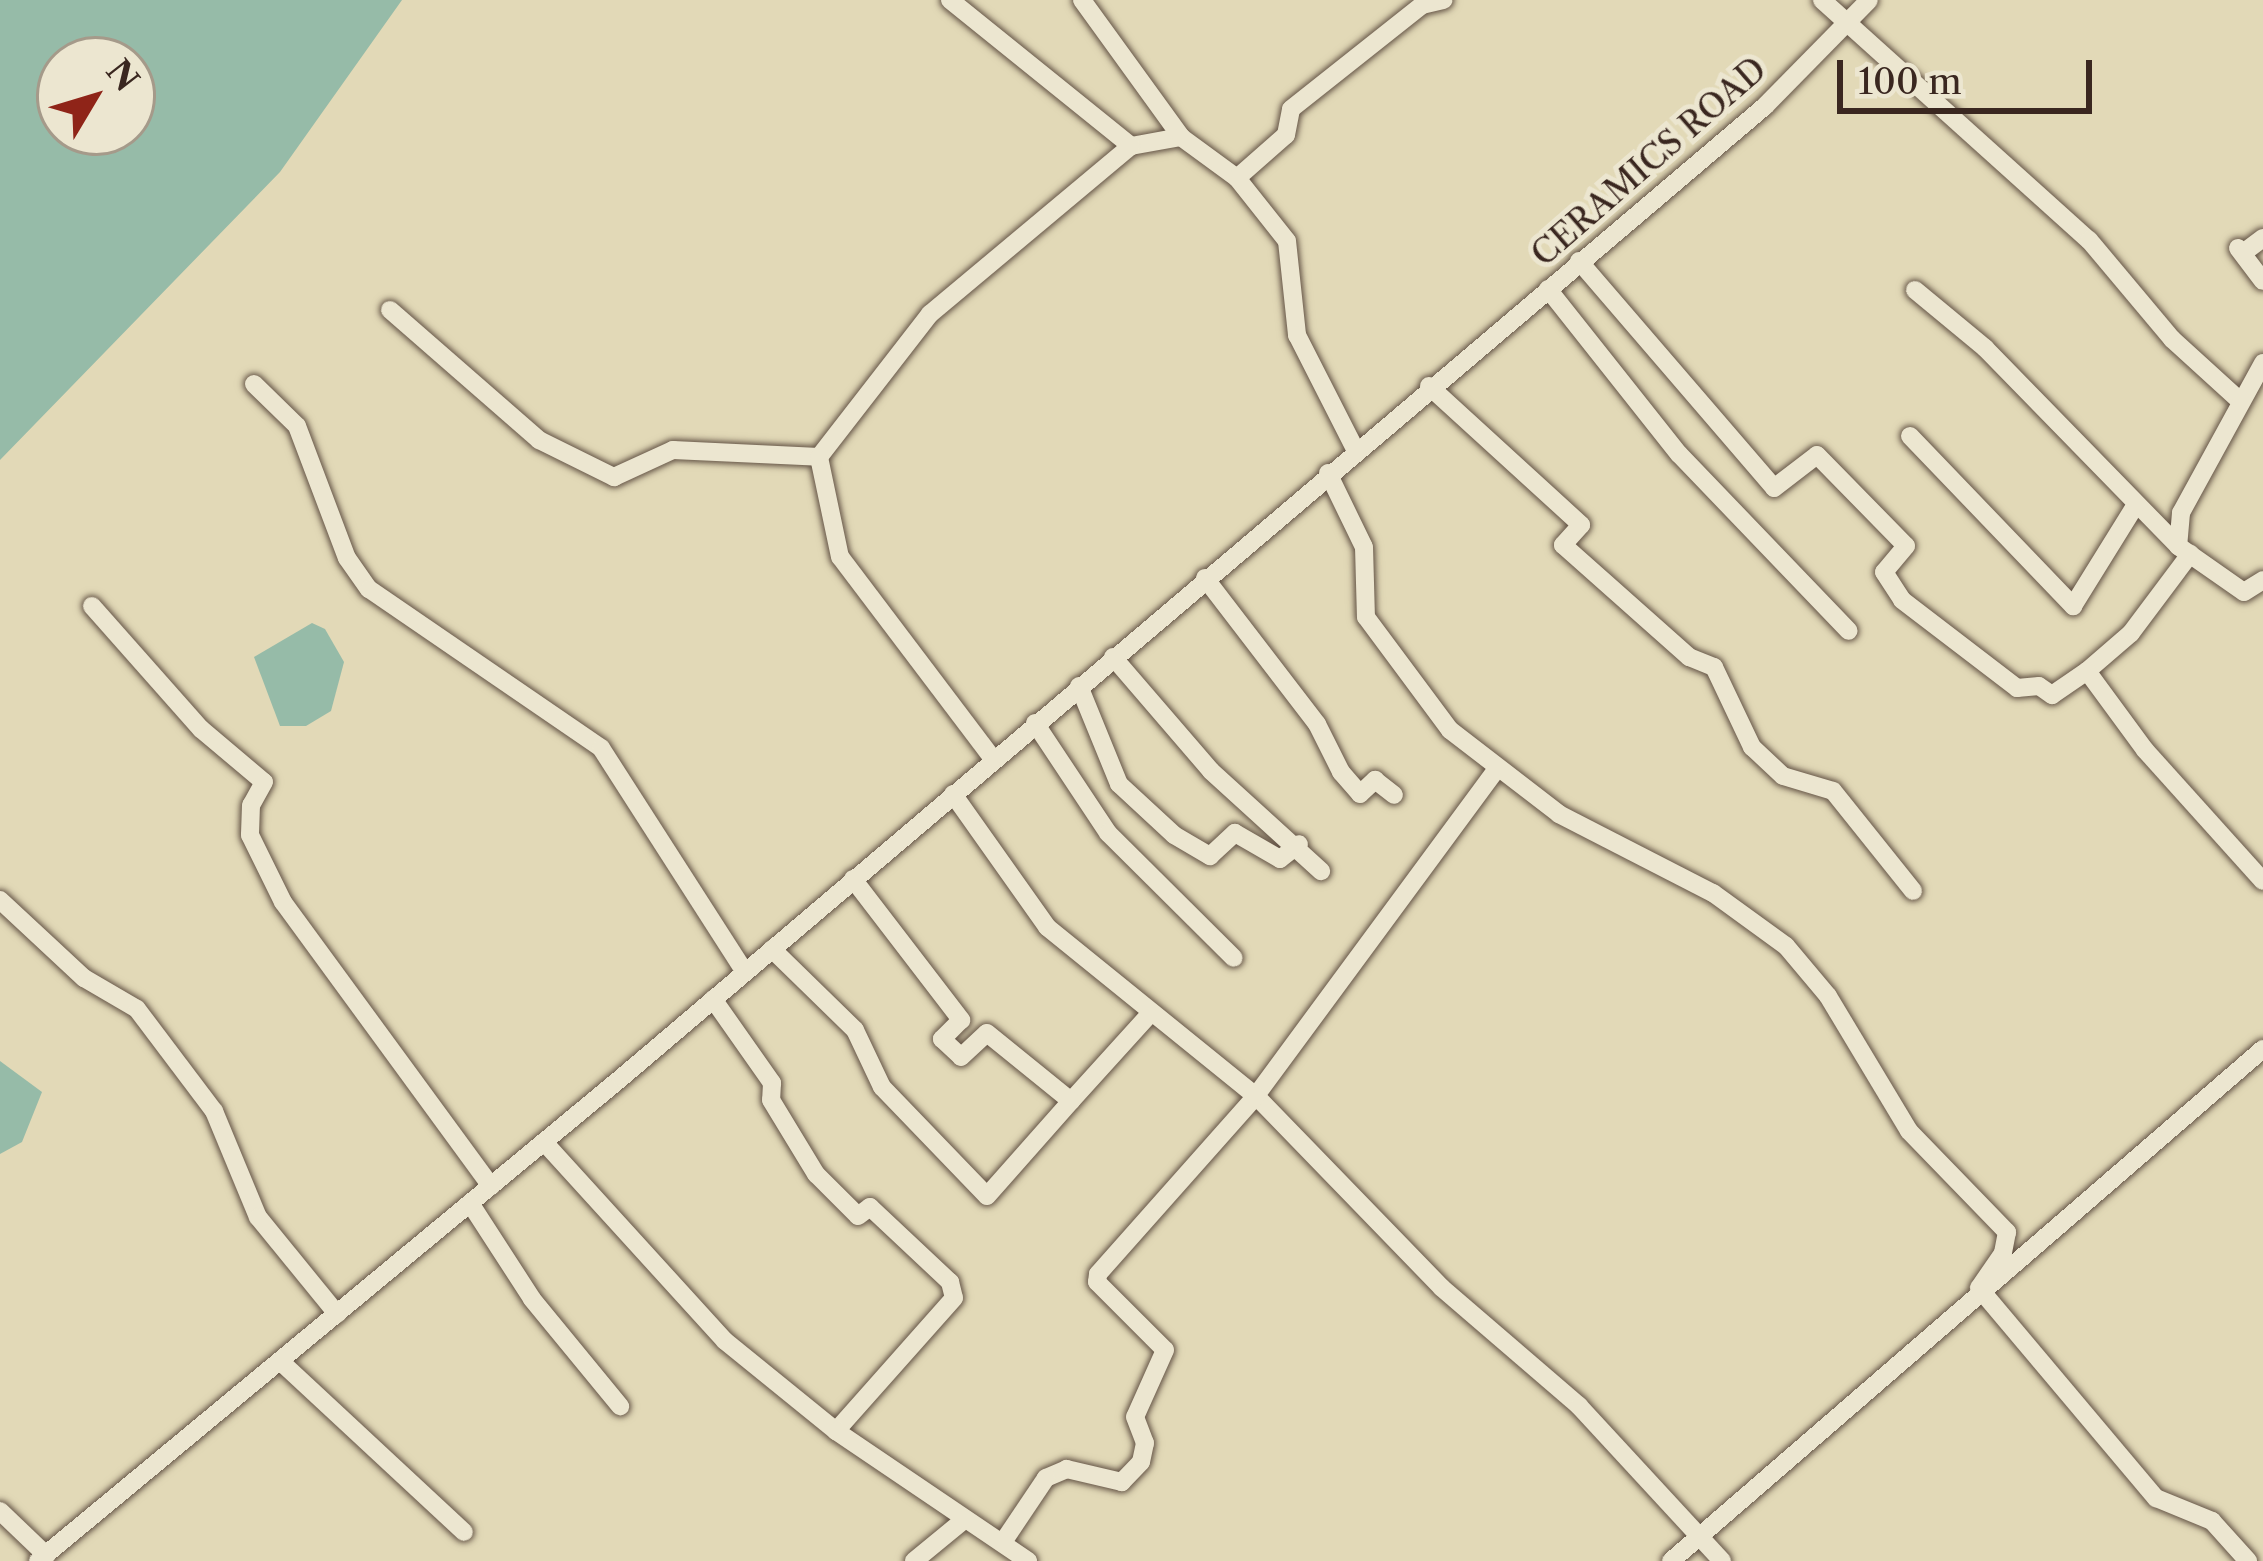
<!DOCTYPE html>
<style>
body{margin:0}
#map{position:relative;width:2263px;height:1561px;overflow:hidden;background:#e2d9b7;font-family:"Libre Caslon Text",serif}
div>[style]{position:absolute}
.water>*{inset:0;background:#96bba8}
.roads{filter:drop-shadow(0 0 3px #645446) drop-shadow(0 0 3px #645446)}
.minor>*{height:18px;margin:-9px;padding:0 9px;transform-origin:9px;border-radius:9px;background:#ece6d0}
span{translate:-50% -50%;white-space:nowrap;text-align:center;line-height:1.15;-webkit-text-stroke:10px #ece6d0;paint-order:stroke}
.street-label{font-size:33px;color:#3a2720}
.north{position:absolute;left:36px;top:36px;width:120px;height:120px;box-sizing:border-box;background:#ece6d0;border:3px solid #a59a8a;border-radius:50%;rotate:52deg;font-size:33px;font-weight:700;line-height:48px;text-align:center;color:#3a2720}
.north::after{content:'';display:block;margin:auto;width:42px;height:54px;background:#8f2418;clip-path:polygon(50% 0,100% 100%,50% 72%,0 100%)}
.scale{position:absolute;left:1837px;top:60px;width:255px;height:54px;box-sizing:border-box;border:6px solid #3a2720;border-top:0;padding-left:15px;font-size:36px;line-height:42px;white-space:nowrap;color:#3a2720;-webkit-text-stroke:9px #ece6d0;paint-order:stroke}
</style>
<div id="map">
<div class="water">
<div style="clip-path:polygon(evenodd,0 0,402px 0,280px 172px,0 460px,0 0,132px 60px,132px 132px,60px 132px,60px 60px,132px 60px)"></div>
<div style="clip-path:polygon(312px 623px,325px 629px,344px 662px,331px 711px,306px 726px,280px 726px,254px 657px)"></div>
<div style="clip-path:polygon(0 1061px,42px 1092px,22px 1142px,0 1154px)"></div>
</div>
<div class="roads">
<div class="minor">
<div style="left:950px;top:0;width:233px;rotate:38.9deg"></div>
<div style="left:1131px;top:146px;width:51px;rotate:-10.2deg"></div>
<div style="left:1082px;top:0;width:169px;rotate:54.1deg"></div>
<div style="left:1181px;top:137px;width:69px;rotate:36.2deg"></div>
<div style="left:1237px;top:178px;width:80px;rotate:51.6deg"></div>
<div style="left:1287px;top:241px;width:95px;rotate:83.9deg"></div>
<div style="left:1297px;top:335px;width:128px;rotate:63deg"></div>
<div style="left:1822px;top:0;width:359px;rotate:42deg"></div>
<div style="left:2089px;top:240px;width:129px;rotate:50deg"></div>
<div style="left:2172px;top:339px;width:91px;rotate:42.3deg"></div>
<div style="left:1237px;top:178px;width:65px;rotate:-41.3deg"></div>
<div style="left:1286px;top:135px;width:26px;rotate:-79deg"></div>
<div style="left:1291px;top:109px;width:167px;rotate:-38.4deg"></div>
<div style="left:1422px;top:5px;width:22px;rotate:-13deg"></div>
<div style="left:2238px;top:248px;width:41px;rotate:52.9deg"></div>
<div style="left:2243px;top:253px;width:25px;rotate:-37deg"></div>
<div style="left:1579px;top:261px;width:299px;rotate:49.3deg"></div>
<div style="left:1774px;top:488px;width:54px;rotate:-37.5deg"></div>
<div style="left:1817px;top:455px;width:127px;rotate:45.6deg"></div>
<div style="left:1906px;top:546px;width:34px;rotate:130deg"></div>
<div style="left:1884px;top:572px;width:33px;rotate:57deg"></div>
<div style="left:1902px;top:600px;width:145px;rotate:37.4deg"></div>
<div style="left:2017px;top:688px;width:22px;rotate:-5deg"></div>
<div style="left:2039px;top:686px;width:16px;rotate:35deg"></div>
<div style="left:2052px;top:695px;width:42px;rotate:-34.4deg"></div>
<div style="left:2087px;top:671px;width:58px;rotate:-40.8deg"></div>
<div style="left:2131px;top:633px;width:99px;rotate:-53.2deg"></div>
<div style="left:1548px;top:289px;width:211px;rotate:51.6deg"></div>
<div style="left:1679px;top:454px;width:245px;rotate:46.2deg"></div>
<div style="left:1915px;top:290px;width:91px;rotate:39.6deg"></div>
<div style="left:1985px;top:348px;width:277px;rotate:45.7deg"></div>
<div style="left:390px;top:310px;width:198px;rotate:41.1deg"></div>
<div style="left:539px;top:440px;width:84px;rotate:26.3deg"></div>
<div style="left:614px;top:477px;width:65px;rotate:-24.6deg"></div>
<div style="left:673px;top:450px;width:146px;rotate:2.7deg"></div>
<div style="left:2263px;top:363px;width:171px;rotate:118.7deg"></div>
<div style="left:2181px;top:513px;width:33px;rotate:95deg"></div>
<div style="left:2178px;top:546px;width:80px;rotate:34.9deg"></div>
<div style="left:2244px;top:592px;width:22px;rotate:-32deg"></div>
<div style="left:254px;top:384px;width:60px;rotate:44.3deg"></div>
<div style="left:297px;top:426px;width:141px;rotate:69.3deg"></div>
<div style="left:347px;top:558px;width:38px;rotate:55deg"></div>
<div style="left:369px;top:589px;width:281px;rotate:34.4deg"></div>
<div style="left:601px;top:748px;width:266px;rotate:57.3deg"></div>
<div style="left:1429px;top:386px;width:206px;rotate:42.4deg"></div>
<div style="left:1581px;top:525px;width:27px;rotate:132deg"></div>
<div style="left:1563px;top:545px;width:169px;rotate:41.6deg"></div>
<div style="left:1689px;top:657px;width:27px;rotate:22deg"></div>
<div style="left:1714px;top:667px;width:89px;rotate:64.6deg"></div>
<div style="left:1752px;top:747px;width:42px;rotate:43.1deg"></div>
<div style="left:1783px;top:776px;width:52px;rotate:16.7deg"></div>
<div style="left:1833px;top:791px;width:128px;rotate:51.3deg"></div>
<div style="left:1910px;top:436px;width:236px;rotate:46.2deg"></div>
<div style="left:2073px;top:606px;width:118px;rotate:-58.2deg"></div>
<div style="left:1328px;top:473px;width:82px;rotate:64.1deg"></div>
<div style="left:1364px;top:547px;width:70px;rotate:88.4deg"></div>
<div style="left:1366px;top:617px;width:141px;rotate:53.4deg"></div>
<div style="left:1450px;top:730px;width:138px;rotate:37.6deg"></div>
<div style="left:1559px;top:814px;width:173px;rotate:27.2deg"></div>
<div style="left:1713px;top:893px;width:90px;rotate:36deg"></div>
<div style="left:1786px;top:946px;width:65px;rotate:50deg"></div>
<div style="left:1828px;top:996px;width:157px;rotate:59deg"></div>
<div style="left:1909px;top:1131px;width:141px;rotate:45.9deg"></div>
<div style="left:2007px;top:1232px;width:21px;rotate:101deg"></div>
<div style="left:2003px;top:1253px;width:42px;rotate:124.4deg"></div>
<div style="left:1979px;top:1288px;width:275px;rotate:49.9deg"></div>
<div style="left:2156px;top:1498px;width:61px;rotate:22.3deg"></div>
<div style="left:2212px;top:1521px;width:54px;rotate:48deg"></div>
<div style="left:1205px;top:578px;width:184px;rotate:52.5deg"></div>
<div style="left:1317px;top:724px;width:54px;rotate:63.4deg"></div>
<div style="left:1341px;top:772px;width:29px;rotate:49deg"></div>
<div style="left:1360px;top:794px;width:21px;rotate:-43deg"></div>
<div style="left:1375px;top:780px;width:24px;rotate:38deg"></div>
<div style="left:92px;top:606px;width:164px;rotate:48.5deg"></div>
<div style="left:201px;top:729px;width:82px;rotate:40.1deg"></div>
<div style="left:264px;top:782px;width:26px;rotate:119deg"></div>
<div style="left:251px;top:805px;width:30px;rotate:92deg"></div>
<div style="left:250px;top:835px;width:75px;rotate:63.8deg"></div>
<div style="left:283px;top:902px;width:352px;rotate:53.8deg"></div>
<div style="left:1113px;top:657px;width:150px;rotate:49.3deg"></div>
<div style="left:1211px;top:771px;width:149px;rotate:42.3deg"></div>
<div style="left:2087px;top:671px;width:98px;rotate:53.7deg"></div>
<div style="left:2145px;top:750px;width:176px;rotate:48deg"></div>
<div style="left:1079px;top:686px;width:106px;rotate:67.8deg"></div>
<div style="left:1119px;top:784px;width:75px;rotate:42.8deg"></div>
<div style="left:1174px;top:835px;width:42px;rotate:30.3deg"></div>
<div style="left:1210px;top:856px;width:34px;rotate:-43deg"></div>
<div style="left:1235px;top:833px;width:52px;rotate:30deg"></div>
<div style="left:1280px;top:859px;width:24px;rotate:-38deg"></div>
<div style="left:1035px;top:723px;width:132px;rotate:56.4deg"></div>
<div style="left:1108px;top:833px;width:177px;rotate:44.8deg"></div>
<div style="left:993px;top:759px;width:253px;rotate:-127.1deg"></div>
<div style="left:840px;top:557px;width:102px;rotate:-101.9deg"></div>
<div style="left:819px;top:457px;width:181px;rotate:-52.2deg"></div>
<div style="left:930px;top:314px;width:262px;rotate:-39.9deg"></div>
<div style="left:1496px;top:770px;width:405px;rotate:126.4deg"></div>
<div style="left:1256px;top:1096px;width:267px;rotate:45.9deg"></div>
<div style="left:1442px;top:1288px;width:181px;rotate:40.7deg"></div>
<div style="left:1579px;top:1406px;width:211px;rotate:47.3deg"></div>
<div style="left:953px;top:794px;width:163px;rotate:54.7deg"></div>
<div style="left:1047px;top:927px;width:269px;rotate:39deg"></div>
<div style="left:1256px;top:1096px;width:238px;rotate:131.6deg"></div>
<div style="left:1098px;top:1274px;width:8px;rotate:97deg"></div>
<div style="left:1097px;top:1282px;width:96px;rotate:45deg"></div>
<div style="left:1165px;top:1350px;width:73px;rotate:114.1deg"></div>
<div style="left:1135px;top:1417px;width:28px;rotate:69deg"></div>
<div style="left:1145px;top:1443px;width:19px;rotate:102deg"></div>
<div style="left:1141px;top:1462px;width:28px;rotate:134deg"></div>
<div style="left:1122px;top:1482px;width:57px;rotate:-166.7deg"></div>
<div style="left:1067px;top:1469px;width:23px;rotate:157deg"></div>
<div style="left:1046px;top:1478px;width:77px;rotate:123.9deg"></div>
<div style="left:853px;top:879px;width:178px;rotate:52.5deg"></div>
<div style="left:961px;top:1020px;width:27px;rotate:135deg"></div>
<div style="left:942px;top:1039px;width:26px;rotate:43deg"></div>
<div style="left:961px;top:1057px;width:35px;rotate:-43deg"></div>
<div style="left:987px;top:1033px;width:108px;rotate:39deg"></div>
<div style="left:1071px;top:1101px;width:115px;rotate:-47.8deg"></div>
<div style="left:0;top:900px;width:115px;rotate:42.9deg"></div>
<div style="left:84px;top:978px;width:61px;rotate:30.3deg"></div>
<div style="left:137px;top:1009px;width:128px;rotate:53deg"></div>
<div style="left:214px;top:1111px;width:115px;rotate:67.5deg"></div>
<div style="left:258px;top:1217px;width:125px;rotate:50.8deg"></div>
<div style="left:772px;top:949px;width:116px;rotate:44.3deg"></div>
<div style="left:855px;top:1030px;width:63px;rotate:64.7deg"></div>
<div style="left:882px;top:1087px;width:151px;rotate:46.1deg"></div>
<div style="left:987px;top:1196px;width:127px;rotate:-48.5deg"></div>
<div style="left:713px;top:999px;width:103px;rotate:54.9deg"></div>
<div style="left:772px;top:1083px;width:17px;rotate:93deg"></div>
<div style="left:771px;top:1100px;width:87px;rotate:58.7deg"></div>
<div style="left:816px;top:1174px;width:59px;rotate:45deg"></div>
<div style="left:858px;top:1216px;width:15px;rotate:-37deg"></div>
<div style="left:870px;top:1207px;width:110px;rotate:43.2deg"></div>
<div style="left:950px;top:1282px;width:16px;rotate:76deg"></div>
<div style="left:954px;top:1298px;width:178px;rotate:131.6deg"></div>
<div style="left:544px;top:1142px;width:269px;rotate:47.7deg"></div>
<div style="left:725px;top:1341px;width:143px;rotate:39deg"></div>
<div style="left:836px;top:1431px;width:232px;rotate:34.1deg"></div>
<div style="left:470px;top:1203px;width:114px;rotate:57.1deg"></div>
<div style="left:532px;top:1299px;width:139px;rotate:50.6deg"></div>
<div style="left:280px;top:1361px;width:251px;rotate:42.9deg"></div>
<div style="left:0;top:1511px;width:64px;rotate:43.7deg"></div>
<div style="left:38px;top:1561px;width:757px;rotate:-39.64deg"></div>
<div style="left:621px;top:1078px;width:1501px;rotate:-40.35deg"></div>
<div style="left:1765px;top:106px;width:148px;rotate:-45.5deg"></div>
<div style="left:914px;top:1561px;width:65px;rotate:-39.4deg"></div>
<div style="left:1671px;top:1561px;width:783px;rotate:-40.86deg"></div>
</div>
</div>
<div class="street-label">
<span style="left:1649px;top:162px;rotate:-41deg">CERAMICS ROAD</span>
</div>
<div class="north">N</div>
<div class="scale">100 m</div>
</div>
